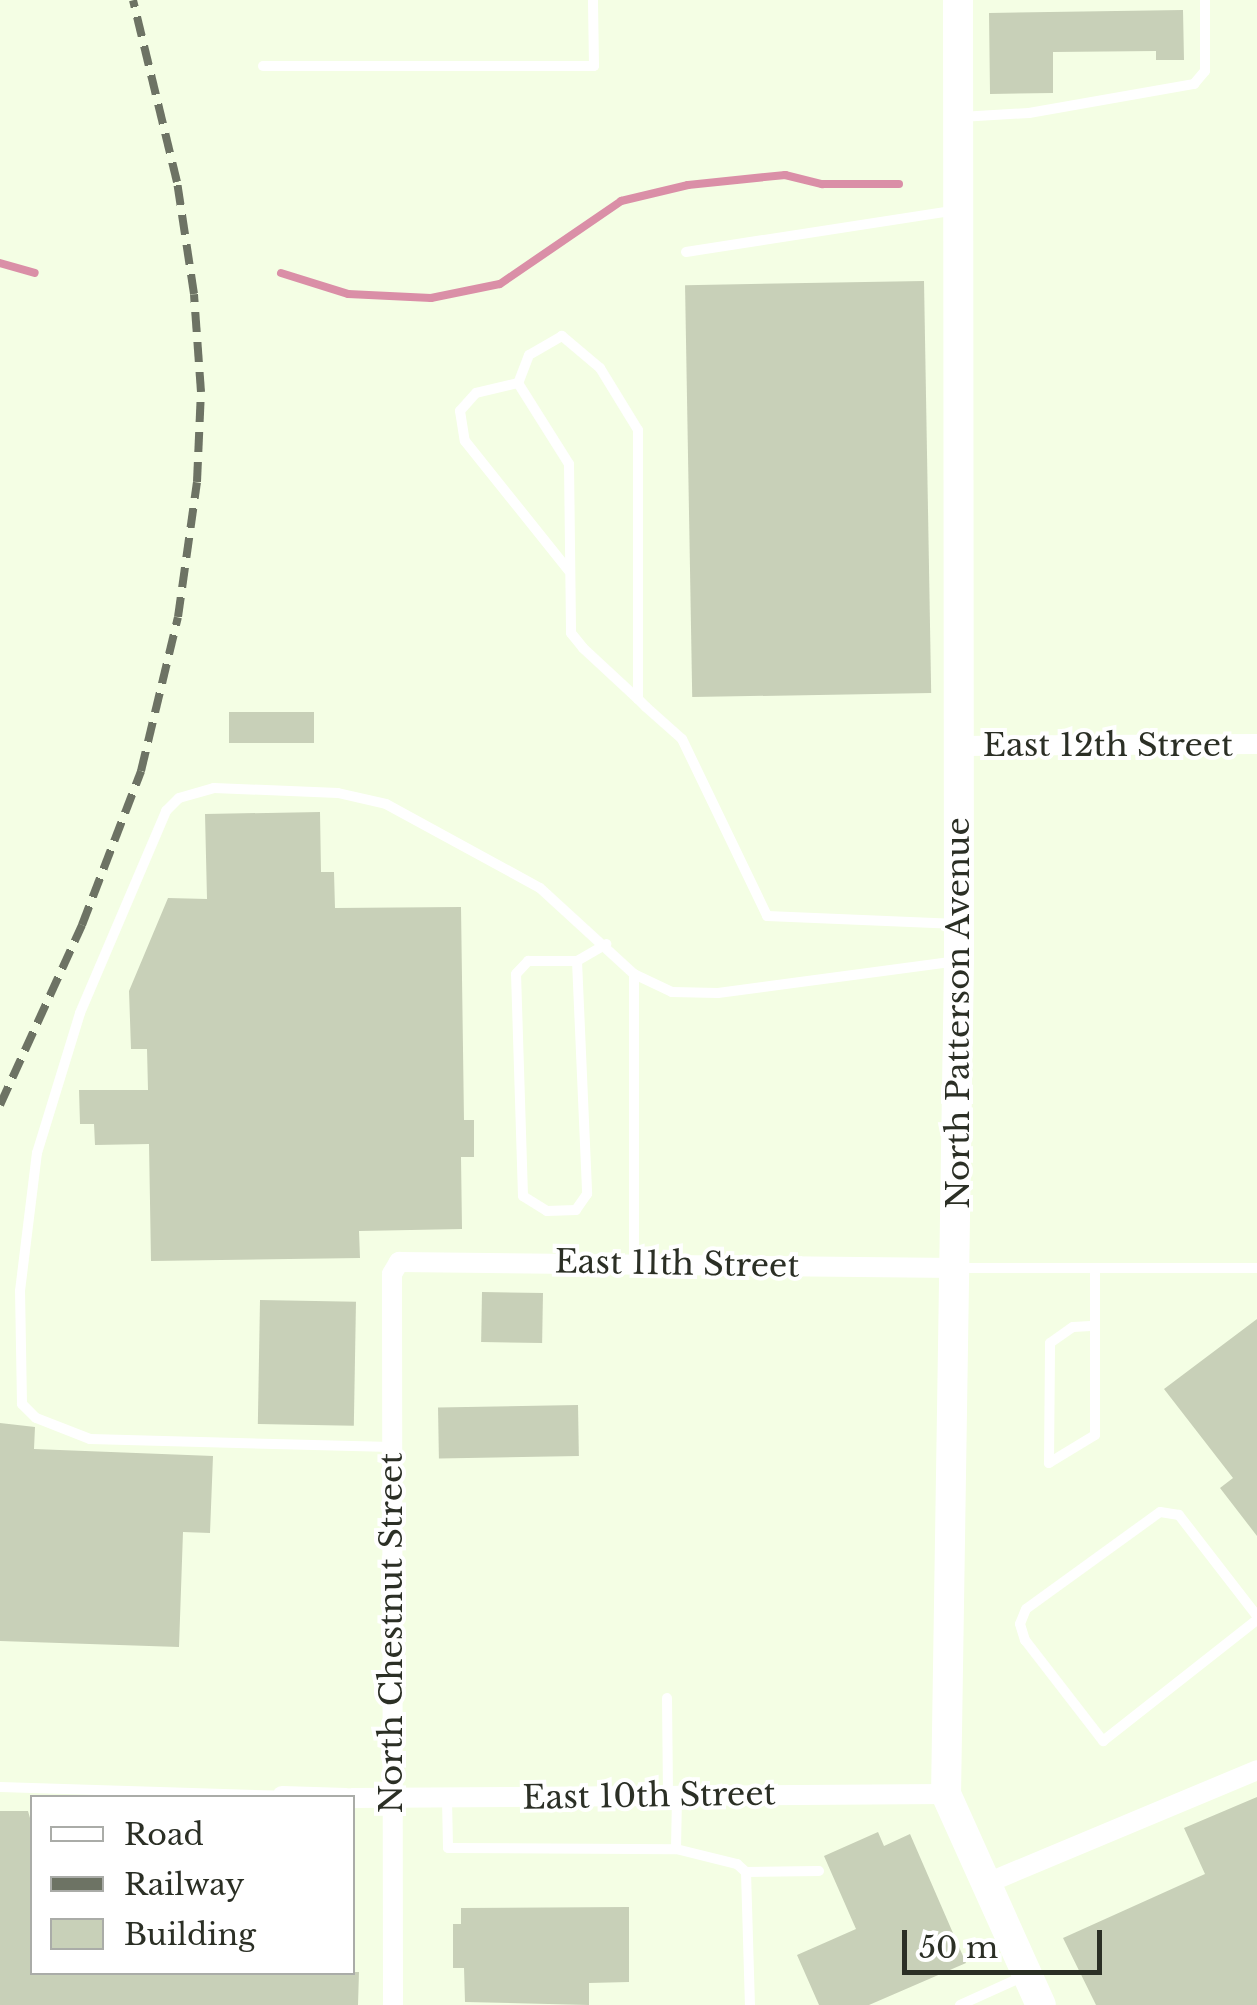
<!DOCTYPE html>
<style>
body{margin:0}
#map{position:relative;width:1257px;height:2005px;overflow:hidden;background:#f4fee4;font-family:"Libre Baskerville",serif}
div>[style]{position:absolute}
.stream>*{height:8px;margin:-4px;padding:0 4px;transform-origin:4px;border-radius:4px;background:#da8fa7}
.building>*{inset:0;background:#c8d0b8;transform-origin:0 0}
.lane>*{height:10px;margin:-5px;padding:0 5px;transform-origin:5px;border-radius:5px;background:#fff}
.street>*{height:20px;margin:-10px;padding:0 10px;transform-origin:10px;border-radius:10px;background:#fff}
.secondary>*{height:30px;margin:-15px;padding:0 15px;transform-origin:15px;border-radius:15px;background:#fff}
.rail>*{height:8px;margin-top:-4px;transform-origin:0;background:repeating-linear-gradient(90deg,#6d7364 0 20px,transparent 0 30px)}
span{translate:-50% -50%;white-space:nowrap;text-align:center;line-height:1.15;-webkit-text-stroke:8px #fff;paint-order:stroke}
.street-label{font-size:32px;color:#2b2f25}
.legend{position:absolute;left:30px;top:1795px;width:325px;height:180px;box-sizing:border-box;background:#fff;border:2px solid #aaaca8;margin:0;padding:12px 18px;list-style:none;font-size:30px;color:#2b2f25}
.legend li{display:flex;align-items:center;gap:20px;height:50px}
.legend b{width:50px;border:2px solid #aaaca8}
.scale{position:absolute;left:902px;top:1930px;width:200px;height:45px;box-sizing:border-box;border:5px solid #2b2f25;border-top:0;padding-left:12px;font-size:30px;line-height:35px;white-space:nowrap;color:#2b2f25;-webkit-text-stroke:8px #fff;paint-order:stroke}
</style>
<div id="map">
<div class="stream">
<div style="left:0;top:263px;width:36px;rotate:16deg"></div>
<div style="left:281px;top:273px;width:70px;rotate:17.4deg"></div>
<div style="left:348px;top:294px;width:83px;rotate:2.8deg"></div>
<div style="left:431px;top:298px;width:70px;rotate:-11.5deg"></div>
<div style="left:500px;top:284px;width:147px;rotate:-34.4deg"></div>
<div style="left:621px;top:201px;width:69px;rotate:-13.4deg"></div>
<div style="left:688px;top:185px;width:98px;rotate:-5.9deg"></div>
<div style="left:785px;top:175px;width:38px;rotate:14deg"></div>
<div style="left:822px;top:184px;width:77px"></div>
</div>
<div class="building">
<div style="clip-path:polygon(1183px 10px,1184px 60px,1156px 60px,1156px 51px,1053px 52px,1053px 93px,990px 94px,989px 13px)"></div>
<div style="left:924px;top:281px;width:412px;height:239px;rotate:89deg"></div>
<div style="left:314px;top:712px;width:31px;height:85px;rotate:90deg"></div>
<div style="clip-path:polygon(320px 812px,321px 872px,334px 872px,335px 908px,461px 907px,464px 1120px,474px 1120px,474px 1157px,461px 1157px,462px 1229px,359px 1231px,360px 1258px,151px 1261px,149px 1144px,95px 1145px,94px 1124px,80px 1124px,79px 1090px,148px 1090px,147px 1049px,131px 1049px,129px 991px,168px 898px,207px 899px,205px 814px)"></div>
<div style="left:482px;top:1292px;width:61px;height:50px;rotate:1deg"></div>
<div style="left:260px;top:1300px;width:96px;height:124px;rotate:1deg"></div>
<div style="clip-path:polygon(1257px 1319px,1257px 1536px,1220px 1488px,1233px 1478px,1164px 1389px)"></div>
<div style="left:578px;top:1405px;width:51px;height:140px;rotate:89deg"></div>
<div style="clip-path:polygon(0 1423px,35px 1427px,34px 1449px,213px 1456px,210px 1533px,183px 1532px,179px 1647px,0 1641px)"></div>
<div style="clip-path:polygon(1257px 1797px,1257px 2005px,1096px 2005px,1063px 1938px,1205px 1874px,1184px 1828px)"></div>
<div style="clip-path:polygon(0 1811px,28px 1811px,32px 1825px,32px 1972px,359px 1972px,358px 2005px,0 2005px)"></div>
<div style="clip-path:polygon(878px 1832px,884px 1846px,910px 1834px,966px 1963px,869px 2005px,819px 2005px,797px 1955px,856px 1929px,824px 1856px)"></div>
<div style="clip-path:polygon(629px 1907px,629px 1982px,589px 1983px,589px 2005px,465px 2002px,464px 1968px,453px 1968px,453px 1924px,461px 1924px,461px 1908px)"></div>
</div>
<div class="lane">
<div style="left:263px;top:66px;width:331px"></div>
<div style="left:594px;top:66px;width:66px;rotate:-90.9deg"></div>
<div style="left:961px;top:117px;width:68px;rotate:-3.4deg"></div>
<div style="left:1029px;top:113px;width:168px;rotate:-10deg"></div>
<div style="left:1194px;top:84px;width:17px;rotate:-50deg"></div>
<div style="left:1205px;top:71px;width:71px;rotate:-90deg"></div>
<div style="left:686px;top:252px;width:274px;rotate:-8.8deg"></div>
<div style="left:518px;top:383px;width:43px;rotate:166.6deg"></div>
<div style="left:476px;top:393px;width:24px;rotate:132deg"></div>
<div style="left:460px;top:411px;width:30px;rotate:81deg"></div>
<div style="left:465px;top:441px;width:166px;rotate:51.3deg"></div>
<div style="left:638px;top:699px;width:269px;rotate:-90deg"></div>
<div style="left:638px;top:430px;width:73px;rotate:-121.5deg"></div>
<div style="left:600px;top:368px;width:50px;rotate:-139.9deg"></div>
<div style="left:562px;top:336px;width:38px;rotate:150deg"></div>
<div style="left:529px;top:355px;width:30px;rotate:111deg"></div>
<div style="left:518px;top:383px;width:96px;rotate:57.8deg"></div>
<div style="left:569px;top:464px;width:169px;rotate:89.3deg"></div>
<div style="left:571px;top:633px;width:19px;rotate:51deg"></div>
<div style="left:583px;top:648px;width:75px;rotate:42.8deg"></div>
<div style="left:638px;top:699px;width:11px;rotate:45deg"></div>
<div style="left:646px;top:707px;width:48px;rotate:41.6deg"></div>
<div style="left:682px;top:739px;width:196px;rotate:64.3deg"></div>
<div style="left:767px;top:916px;width:191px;rotate:2.4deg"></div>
<div style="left:577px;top:961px;width:233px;rotate:87.5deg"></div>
<div style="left:587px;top:1194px;width:19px;rotate:125deg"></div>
<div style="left:576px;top:1210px;width:29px;rotate:178deg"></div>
<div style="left:547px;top:1211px;width:28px;rotate:-148deg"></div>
<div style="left:523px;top:1196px;width:222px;rotate:-91.8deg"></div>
<div style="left:516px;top:974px;width:18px;rotate:-47deg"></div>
<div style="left:528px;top:961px;width:49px"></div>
<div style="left:577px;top:961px;width:34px;rotate:-30deg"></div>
<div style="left:634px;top:974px;width:289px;rotate:90deg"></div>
<div style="left:957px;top:1268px;width:300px"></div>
<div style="left:1095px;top:1268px;width:167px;rotate:90deg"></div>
<div style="left:1095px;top:1435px;width:54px;rotate:148.7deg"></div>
<div style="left:1049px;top:1463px;width:120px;rotate:-89.5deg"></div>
<div style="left:1050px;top:1343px;width:28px;rotate:-35deg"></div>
<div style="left:1073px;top:1327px;width:22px;rotate:-3deg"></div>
<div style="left:392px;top:1447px;width:302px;rotate:-178.5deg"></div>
<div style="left:90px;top:1439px;width:58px;rotate:-158.7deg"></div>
<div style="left:36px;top:1418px;width:20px;rotate:-135deg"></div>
<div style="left:22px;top:1404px;width:113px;rotate:-91deg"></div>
<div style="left:20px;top:1291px;width:139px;rotate:-83deg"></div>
<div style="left:37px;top:1153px;width:146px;rotate:-72.9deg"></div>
<div style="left:80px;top:1013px;width:220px;rotate:-66.9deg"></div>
<div style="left:166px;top:811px;width:18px;rotate:-45deg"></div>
<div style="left:179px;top:798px;width:36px;rotate:-16deg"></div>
<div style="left:214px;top:788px;width:124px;rotate:2.3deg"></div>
<div style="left:338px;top:793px;width:49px;rotate:12.9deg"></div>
<div style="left:386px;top:804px;width:175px;rotate:28.6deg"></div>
<div style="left:540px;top:888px;width:127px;rotate:42.5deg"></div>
<div style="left:634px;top:974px;width:42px;rotate:25.3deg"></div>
<div style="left:672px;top:992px;width:46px;rotate:1.2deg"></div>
<div style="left:718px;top:993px;width:242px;rotate:-7.6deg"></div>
<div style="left:1257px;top:1616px;width:128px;rotate:-127.7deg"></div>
<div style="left:1179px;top:1515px;width:19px;rotate:-171deg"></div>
<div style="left:1160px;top:1512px;width:165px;rotate:144.1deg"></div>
<div style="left:1026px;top:1609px;width:16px;rotate:112deg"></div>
<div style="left:1020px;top:1624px;width:17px;rotate:73deg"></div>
<div style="left:1025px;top:1640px;width:128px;rotate:52.3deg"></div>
<div style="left:1103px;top:1741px;width:196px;rotate:-38.2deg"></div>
<div style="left:667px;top:1698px;width:97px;rotate:89.4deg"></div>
<div style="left:0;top:1787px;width:282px;rotate:1.8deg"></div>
<div style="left:447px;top:1799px;width:49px;rotate:88.8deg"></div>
<div style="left:448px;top:1848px;width:228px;rotate:0.3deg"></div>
<div style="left:676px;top:1849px;width:63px;rotate:13.8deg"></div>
<div style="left:737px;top:1864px;width:12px;rotate:42deg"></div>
<div style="left:746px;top:1872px;width:133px;rotate:88.3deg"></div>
<div style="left:676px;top:1849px;width:54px;rotate:-88.9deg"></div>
<div style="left:746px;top:1872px;width:73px;rotate:-0.8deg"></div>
<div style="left:960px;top:2005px;width:72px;rotate:-24.4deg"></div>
</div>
<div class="street">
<div style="left:959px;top:746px;width:298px;rotate:-0.4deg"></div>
<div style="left:282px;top:1796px;width:64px;rotate:1.8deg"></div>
<div style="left:352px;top:1798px;width:594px;rotate:-0.39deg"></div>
<div style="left:985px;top:1884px;width:295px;rotate:-22.7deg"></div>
<div style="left:393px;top:2005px;width:731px;rotate:-90.08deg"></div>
<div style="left:392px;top:1274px;width:14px;rotate:-60deg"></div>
<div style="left:399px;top:1262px;width:557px;rotate:0.62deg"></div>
</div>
<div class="secondary">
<div style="left:958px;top:0;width:960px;rotate:89.94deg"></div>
<div style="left:959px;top:960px;width:834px;rotate:90.89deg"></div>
<div style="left:946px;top:1794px;width:231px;rotate:65.8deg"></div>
</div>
<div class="rail">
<div style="left:0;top:1105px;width:198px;rotate:-65.5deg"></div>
<div style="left:82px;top:925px;width:165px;rotate:-69deg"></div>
<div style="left:141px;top:771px;width:158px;rotate:-76.5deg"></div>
<div style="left:178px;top:617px;width:136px;rotate:-82deg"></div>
<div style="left:197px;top:482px;width:90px;rotate:-87.5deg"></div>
<div style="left:201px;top:392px;width:98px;rotate:-94.1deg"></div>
<div style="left:194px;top:294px;width:113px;rotate:-98.6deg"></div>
<div style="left:177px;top:182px;width:187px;rotate:-103.6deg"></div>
</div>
<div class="street-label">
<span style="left:1108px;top:745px">East 12th Street</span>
<span style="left:958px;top:1013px;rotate:-90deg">North Patterson Avenue</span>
<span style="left:677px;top:1264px;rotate:1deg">East 11th Street</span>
<span style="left:391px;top:1633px;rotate:-90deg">North Chestnut Street</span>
<span style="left:649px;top:1796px;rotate:-1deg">East 10th Street</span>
</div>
<ul class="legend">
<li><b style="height:12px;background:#fff"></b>Road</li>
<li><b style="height:12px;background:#6d7364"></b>Railway</li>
<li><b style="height:28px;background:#c8d0b8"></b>Building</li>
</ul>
<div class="scale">50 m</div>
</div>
